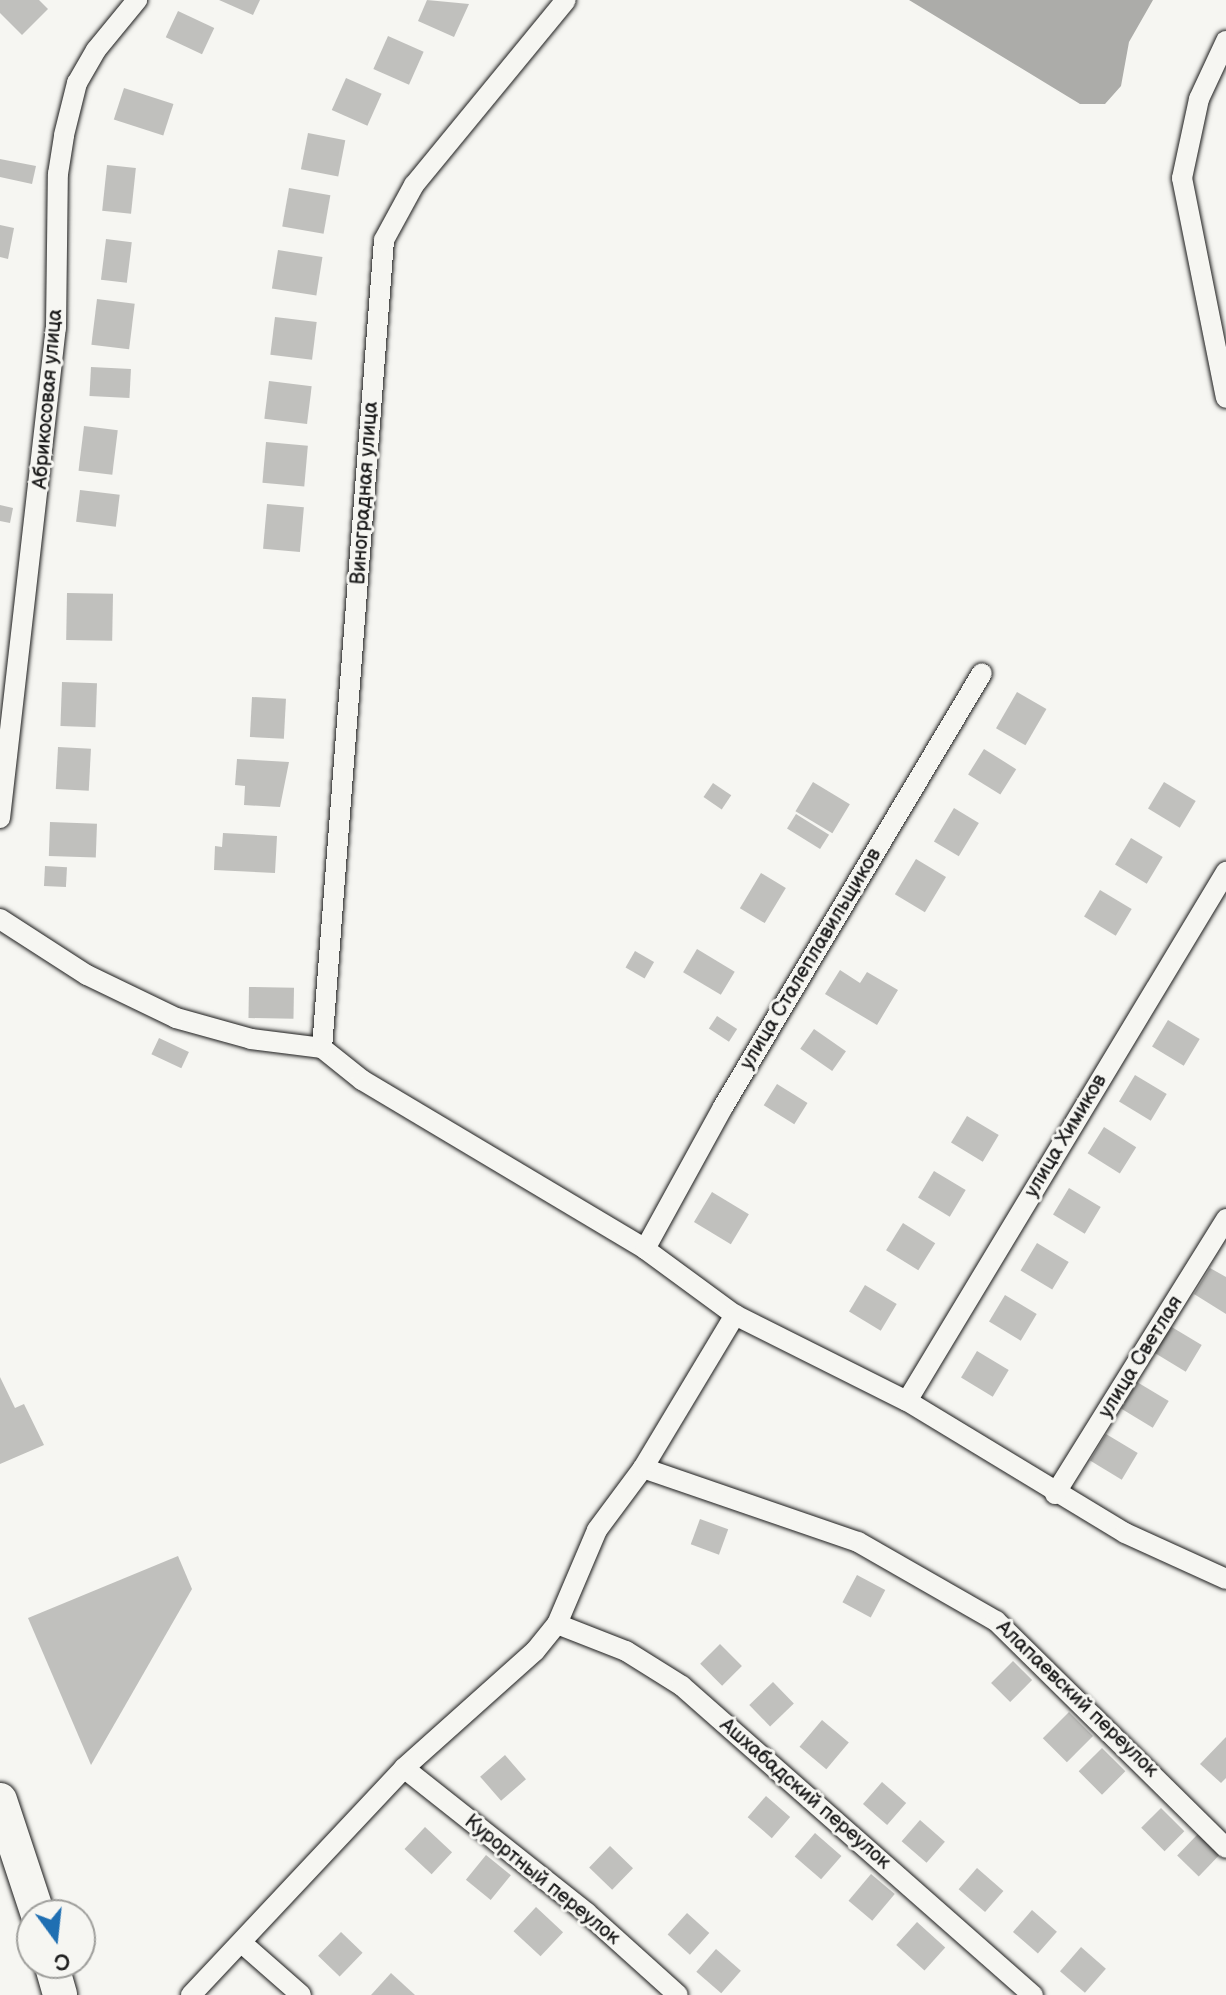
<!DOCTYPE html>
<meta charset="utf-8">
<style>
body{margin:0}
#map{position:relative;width:1226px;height:1995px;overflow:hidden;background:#f6f6f2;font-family:"Balsamiq Sans",sans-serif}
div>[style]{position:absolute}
.water>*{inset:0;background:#acaca9}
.building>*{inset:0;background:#c0c0bd;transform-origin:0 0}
.roads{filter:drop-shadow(0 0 2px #1c1c1c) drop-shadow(0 0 2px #1c1c1c)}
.minor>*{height:20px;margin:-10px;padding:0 10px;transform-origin:10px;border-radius:10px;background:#f6f6f2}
.primary>*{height:34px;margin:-17px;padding:0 17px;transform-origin:17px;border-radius:17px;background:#f6f6f2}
span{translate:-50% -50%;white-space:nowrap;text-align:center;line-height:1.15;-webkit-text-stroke:6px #f6f6f2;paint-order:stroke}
.street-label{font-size:20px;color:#1c1c1c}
.north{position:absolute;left:16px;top:1899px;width:80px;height:80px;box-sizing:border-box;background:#f6f6f2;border:2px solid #9f9f9c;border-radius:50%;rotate:165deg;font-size:22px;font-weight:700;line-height:32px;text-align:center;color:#1c1c1c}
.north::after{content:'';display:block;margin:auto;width:28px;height:36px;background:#1f6fb2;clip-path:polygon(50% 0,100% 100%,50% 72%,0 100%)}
</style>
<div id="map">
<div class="water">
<div style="clip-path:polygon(909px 0,1153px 0,1129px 42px,1121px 86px,1105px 104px,1080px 104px)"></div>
</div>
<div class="building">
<div style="clip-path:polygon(0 0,39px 0,48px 9px,22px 35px,0 13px)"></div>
<div style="clip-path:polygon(219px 0,260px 0,253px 15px)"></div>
<div style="clip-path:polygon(427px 0,469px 4px,454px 37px,418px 21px)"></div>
<div style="left:178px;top:11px;width:40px;height:29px;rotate:25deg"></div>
<div style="left:388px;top:36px;width:39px;height:36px;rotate:24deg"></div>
<div style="left:346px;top:78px;width:39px;height:35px;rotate:24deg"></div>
<div style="left:124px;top:88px;width:52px;height:33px;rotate:18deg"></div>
<div style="left:308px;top:133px;width:38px;height:37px;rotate:11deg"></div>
<div style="clip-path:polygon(0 159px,36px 166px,32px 184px,0 177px)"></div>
<div style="left:107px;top:165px;width:29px;height:46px;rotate:6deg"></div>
<div style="left:289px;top:188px;width:42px;height:39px;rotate:10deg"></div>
<div style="clip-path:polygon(0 225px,14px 228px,8px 259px,0 257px)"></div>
<div style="left:106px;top:239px;width:26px;height:41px;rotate:7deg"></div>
<div style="left:278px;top:250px;width:45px;height:39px;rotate:9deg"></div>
<div style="left:97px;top:299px;width:38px;height:46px;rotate:7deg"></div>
<div style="left:275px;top:317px;width:42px;height:38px;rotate:7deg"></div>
<div style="left:91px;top:367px;width:40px;height:29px;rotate:3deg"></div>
<div style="left:269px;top:381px;width:43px;height:38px;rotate:7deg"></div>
<div style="left:84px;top:426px;width:34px;height:45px;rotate:7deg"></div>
<div style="left:266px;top:442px;width:42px;height:41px;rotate:5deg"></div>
<div style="left:80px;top:490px;width:40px;height:32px;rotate:7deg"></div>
<div style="left:267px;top:504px;width:37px;height:45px;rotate:5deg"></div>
<div style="clip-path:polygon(0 505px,13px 508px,10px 523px,0 521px)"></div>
<div style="left:67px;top:593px;width:46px;height:47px;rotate:1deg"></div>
<div style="left:62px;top:682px;width:35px;height:44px;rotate:2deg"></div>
<div style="left:1017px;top:692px;width:34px;height:42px;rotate:30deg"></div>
<div style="left:252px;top:697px;width:34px;height:40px;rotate:3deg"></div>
<div style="left:58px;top:747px;width:33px;height:42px;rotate:3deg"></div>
<div style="left:984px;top:749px;width:38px;height:30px;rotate:32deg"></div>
<div style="clip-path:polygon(237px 759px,289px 762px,280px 807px,244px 805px,245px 786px,235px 785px)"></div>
<div style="left:813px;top:782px;width:43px;height:34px;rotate:31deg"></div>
<div style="left:1164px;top:782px;width:37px;height:31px;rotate:31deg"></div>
<div style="left:713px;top:783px;width:22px;height:17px;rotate:34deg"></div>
<div style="left:954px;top:808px;width:29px;height:39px;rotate:31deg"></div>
<div style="left:796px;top:814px;width:39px;height:17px;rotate:32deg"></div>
<div style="left:50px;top:822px;width:47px;height:34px;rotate:2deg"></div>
<div style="clip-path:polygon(223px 833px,277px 836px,275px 873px,214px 870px,215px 846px,222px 847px)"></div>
<div style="left:1131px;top:838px;width:37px;height:31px;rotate:31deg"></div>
<div style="left:916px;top:859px;width:35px;height:41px;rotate:31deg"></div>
<div style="left:45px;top:866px;width:22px;height:20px;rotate:3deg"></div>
<div style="left:761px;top:873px;width:29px;height:41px;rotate:31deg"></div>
<div style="left:1100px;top:890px;width:37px;height:31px;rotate:31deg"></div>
<div style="left:697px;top:949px;width:44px;height:27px;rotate:31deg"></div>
<div style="left:635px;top:951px;width:22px;height:19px;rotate:30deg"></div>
<div style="clip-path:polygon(840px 970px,860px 983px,867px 972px,898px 990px,877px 1025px,825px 994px)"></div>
<div style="left:249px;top:987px;width:45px;height:31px;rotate:1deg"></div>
<div style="left:717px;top:1016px;width:24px;height:15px;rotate:33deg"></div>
<div style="left:1168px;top:1020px;width:37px;height:31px;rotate:31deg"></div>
<div style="left:814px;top:1029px;width:39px;height:24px;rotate:35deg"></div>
<div style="left:159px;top:1038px;width:33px;height:18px;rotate:25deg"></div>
<div style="left:1135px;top:1075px;width:37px;height:31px;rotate:31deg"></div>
<div style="left:777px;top:1084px;width:36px;height:25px;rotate:32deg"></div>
<div style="left:967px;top:1116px;width:37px;height:31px;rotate:31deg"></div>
<div style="left:1104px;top:1127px;width:38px;height:31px;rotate:32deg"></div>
<div style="left:934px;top:1171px;width:37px;height:31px;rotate:31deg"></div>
<div style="left:1069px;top:1188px;width:37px;height:31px;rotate:31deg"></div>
<div style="left:712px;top:1192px;width:43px;height:35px;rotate:31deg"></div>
<div style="left:903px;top:1223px;width:38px;height:32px;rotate:32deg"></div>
<div style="left:1037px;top:1243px;width:37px;height:32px;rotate:31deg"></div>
<div style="clip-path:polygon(1210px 1268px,1226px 1277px,1226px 1314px,1194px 1294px)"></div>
<div style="left:865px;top:1285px;width:37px;height:31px;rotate:31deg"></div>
<div style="left:1005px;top:1295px;width:37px;height:31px;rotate:31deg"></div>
<div style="left:1170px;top:1326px;width:37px;height:31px;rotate:31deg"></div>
<div style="left:977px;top:1351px;width:37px;height:31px;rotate:31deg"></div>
<div style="clip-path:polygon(0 1377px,15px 1408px,24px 1404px,44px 1445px,0 1464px)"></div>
<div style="left:1137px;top:1382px;width:37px;height:31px;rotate:31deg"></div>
<div style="left:1106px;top:1434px;width:37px;height:31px;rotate:31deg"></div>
<div style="left:700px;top:1519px;width:30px;height:27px;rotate:20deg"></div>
<div style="clip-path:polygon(178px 1556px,192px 1589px,91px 1765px,28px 1618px)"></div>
<div style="left:857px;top:1575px;width:32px;height:31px;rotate:28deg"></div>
<div style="left:720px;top:1644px;width:31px;height:28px;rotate:45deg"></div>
<div style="left:1013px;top:1661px;width:27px;height:31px;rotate:45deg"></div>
<div style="left:773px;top:1682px;width:30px;height:33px;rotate:46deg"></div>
<div style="left:1069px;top:1712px;width:34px;height:37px;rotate:45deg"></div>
<div style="left:822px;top:1720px;width:35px;height:35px;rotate:40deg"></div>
<div style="clip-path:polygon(1226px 1737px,1226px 1778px,1221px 1783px,1200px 1764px)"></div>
<div style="left:1102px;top:1748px;width:33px;height:33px;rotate:45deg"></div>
<div style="left:505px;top:1755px;width:32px;height:33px;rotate:49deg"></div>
<div style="left:882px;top:1782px;width:32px;height:29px;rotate:41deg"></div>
<div style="left:766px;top:1796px;width:32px;height:28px;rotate:41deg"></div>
<div style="left:1161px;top:1808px;width:33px;height:28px;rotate:45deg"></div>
<div style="left:920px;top:1820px;width:33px;height:28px;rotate:41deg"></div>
<div style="left:425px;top:1827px;width:37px;height:30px;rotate:43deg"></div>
<div style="left:815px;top:1833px;width:35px;height:31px;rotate:41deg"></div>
<div style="left:1198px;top:1834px;width:30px;height:30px;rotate:44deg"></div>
<div style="left:610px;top:1846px;width:32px;height:30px;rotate:44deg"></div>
<div style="left:486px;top:1855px;width:32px;height:32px;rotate:39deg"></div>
<div style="left:977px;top:1868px;width:35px;height:28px;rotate:41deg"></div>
<div style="left:871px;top:1874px;width:31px;height:35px;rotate:40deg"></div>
<div style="left:536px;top:1907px;width:37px;height:33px;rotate:43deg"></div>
<div style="left:1032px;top:1910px;width:33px;height:29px;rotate:41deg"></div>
<div style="left:687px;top:1913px;width:30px;height:29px;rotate:42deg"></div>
<div style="left:917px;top:1922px;width:38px;height:31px;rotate:42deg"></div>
<div style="left:341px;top:1932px;width:30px;height:33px;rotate:44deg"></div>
<div style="left:1081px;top:1947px;width:33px;height:32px;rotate:41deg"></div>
<div style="left:716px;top:1949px;width:33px;height:30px;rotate:41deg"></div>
<div style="clip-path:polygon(391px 1973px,415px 1995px,371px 1995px)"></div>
</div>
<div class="roads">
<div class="minor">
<div style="left:1226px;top:41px;width:64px;rotate:115deg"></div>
<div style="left:1199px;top:99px;width:81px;rotate:102.1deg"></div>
<div style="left:1182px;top:178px;width:224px;rotate:78.7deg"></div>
<div style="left:0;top:818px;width:493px;rotate:-83.5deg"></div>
<div style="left:56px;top:328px;width:154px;rotate:-89.3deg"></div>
<div style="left:58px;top:174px;width:39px;rotate:-81deg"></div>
<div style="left:64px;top:135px;width:54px;rotate:-76deg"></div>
<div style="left:77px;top:83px;width:38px;rotate:-60deg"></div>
<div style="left:96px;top:50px;width:65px;rotate:-50.6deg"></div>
<div style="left:0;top:919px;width:103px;rotate:32.8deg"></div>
<div style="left:87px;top:975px;width:99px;rotate:25.8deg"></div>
<div style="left:176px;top:1018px;width:78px;rotate:15.6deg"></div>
<div style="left:251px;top:1039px;width:72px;rotate:7.2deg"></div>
<div style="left:322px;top:1048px;width:51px;rotate:38.7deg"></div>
<div style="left:362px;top:1080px;width:330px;rotate:30.8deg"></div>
<div style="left:645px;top:1249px;width:112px;rotate:36.3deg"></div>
<div style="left:735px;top:1315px;width:192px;rotate:26.6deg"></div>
<div style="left:907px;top:1401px;width:255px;rotate:31.2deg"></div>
<div style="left:1125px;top:1533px;width:111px;rotate:24.5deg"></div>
<div style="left:322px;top:1048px;width:810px;rotate:-85.61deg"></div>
<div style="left:384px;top:240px;width:63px;rotate:-61.4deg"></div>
<div style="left:414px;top:185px;width:239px;rotate:-50.6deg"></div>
<div style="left:645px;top:1249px;width:162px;rotate:-61.2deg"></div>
<div style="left:723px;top:1107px;width:505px;rotate:-59.17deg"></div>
<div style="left:907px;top:1401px;width:618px;rotate:-58.91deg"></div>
<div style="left:643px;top:1468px;width:227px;rotate:19deg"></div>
<div style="left:858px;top:1542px;width:159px;rotate:29.8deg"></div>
<div style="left:996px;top:1621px;width:323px;rotate:44.6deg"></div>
<div style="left:1055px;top:1494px;width:324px;rotate:-58.1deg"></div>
<div style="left:557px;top:1624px;width:74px;rotate:21.4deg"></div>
<div style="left:626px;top:1651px;width:66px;rotate:32deg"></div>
<div style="left:682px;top:1686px;width:468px;rotate:41.4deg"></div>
<div style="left:404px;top:1768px;width:233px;rotate:38.4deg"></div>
<div style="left:587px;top:1913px;width:122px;rotate:42deg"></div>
<div style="left:243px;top:1944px;width:77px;rotate:41.3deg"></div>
<div style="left:191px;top:1995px;width:311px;rotate:-46.8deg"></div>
<div style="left:404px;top:1768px;width:176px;rotate:-41.8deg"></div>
<div style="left:535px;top:1651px;width:35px;rotate:-51deg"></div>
<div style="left:557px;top:1624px;width:102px;rotate:-66.9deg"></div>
<div style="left:597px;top:1530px;width:77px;rotate:-53.4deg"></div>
<div style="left:643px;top:1468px;width:179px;rotate:-59deg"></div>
</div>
<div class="primary">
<div style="left:0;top:1800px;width:121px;rotate:71.7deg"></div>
<div style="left:51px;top:1963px;width:33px;rotate:74deg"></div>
</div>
</div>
<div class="street-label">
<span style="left:48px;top:399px;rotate:-85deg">Абрикосовая улица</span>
<span style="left:365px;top:493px;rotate:-86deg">Виноградная улица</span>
<span style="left:811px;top:959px;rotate:-59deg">улица Сталеплавильщиков</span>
<span style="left:1066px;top:1136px;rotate:-59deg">улица Химиков</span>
<span style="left:1141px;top:1357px;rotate:-58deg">улица Светлая</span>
<span style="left:1077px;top:1699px;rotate:44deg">Алапаевский переулок</span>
<span style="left:805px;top:1794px;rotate:41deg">Ашхабадский переулок</span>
<span style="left:542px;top:1880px;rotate:39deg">Курортный переулок</span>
</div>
<div class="north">С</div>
</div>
